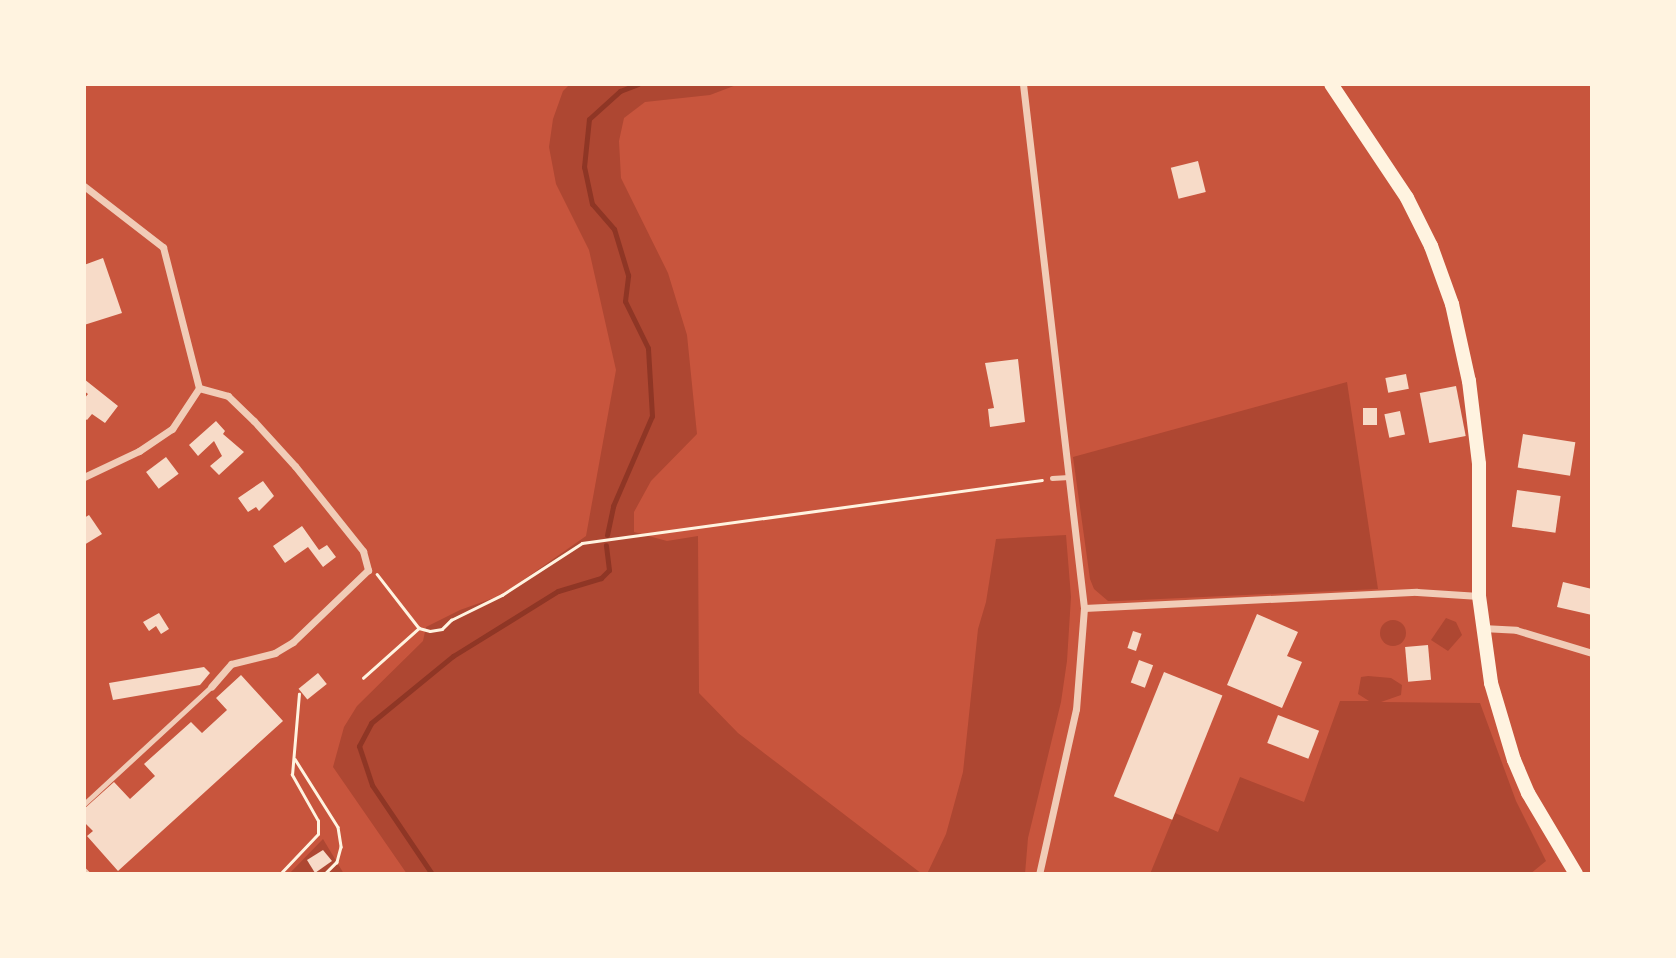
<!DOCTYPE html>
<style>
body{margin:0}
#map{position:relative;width:1676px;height:958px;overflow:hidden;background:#c8553d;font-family:"Times New Roman",serif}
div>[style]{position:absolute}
.green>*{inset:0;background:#ae4732}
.round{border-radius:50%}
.stream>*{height:5px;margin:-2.5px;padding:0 2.5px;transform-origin:2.5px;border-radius:2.5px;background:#8f3625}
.building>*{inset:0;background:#f7dbc8;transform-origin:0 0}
.path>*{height:2.5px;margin:-1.25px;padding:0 1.25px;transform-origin:1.25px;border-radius:1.25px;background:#fff3e0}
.service>*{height:5px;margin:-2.5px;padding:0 2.5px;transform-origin:2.5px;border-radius:2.5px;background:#f1ccb7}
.minor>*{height:7px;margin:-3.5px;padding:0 3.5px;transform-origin:3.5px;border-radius:3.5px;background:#f1ccb7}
.secondary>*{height:14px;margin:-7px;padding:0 7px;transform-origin:7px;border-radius:7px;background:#fff3e0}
span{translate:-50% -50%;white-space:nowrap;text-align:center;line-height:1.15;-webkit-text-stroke:5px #fff3e0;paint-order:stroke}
.frame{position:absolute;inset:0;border:86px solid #fff3e0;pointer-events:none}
</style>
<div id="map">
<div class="green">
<div style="clip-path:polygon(570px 84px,739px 84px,710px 95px,645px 102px,624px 118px,619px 141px,621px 178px,668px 273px,687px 335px,697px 434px,651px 481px,634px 512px,634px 532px,667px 541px,698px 536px,699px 693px,738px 733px,922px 874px,407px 874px,333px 767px,344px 727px,357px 706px,423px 641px,426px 627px,460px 610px,502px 595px,586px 536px,616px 370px,589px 250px,556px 184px,549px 147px,553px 119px,563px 91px)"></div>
<div style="clip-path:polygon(1347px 382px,1378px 589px,1117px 601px,1108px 601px,1094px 589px,1090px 579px,1073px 457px)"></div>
<div style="clip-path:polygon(1066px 535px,1071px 597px,1067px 661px,1061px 702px,1028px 838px,1025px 874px,927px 874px,946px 834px,963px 772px,978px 629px,986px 602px,996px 539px)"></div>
<div style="clip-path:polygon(1446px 618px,1456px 622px,1462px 635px,1448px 651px,1431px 640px)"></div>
<div class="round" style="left:1380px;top:620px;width:26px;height:26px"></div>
<div style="clip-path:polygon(1368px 676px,1391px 678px,1402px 685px,1401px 695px,1381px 702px,1480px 703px,1516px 801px,1546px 861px,1530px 874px,1150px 874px,1175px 813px,1218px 832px,1240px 777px,1304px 802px,1340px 701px,1369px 701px,1358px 694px,1361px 677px)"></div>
<div style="clip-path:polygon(323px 839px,344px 874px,289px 874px)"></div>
</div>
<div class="stream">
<div style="left:607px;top:535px;width:30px;rotate:-78deg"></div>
<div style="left:613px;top:506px;width:98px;rotate:-66.6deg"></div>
<div style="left:652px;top:416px;width:68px;rotate:-93.4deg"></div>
<div style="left:648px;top:348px;width:52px;rotate:-116.1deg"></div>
<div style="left:625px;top:301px;width:26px;rotate:-83deg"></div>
<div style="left:628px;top:275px;width:48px;rotate:-106.9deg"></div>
<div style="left:614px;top:229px;width:33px;rotate:-131deg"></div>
<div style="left:592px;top:204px;width:38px;rotate:-102deg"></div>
<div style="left:584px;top:167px;width:48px;rotate:-84.1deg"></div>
<div style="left:589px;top:119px;width:42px;rotate:-42.1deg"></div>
<div style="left:620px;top:91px;width:19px;rotate:-21deg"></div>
<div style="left:432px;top:874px;width:107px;rotate:-124deg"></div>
<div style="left:372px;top:785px;width:41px;rotate:-108.4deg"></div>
<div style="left:359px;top:746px;width:26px;rotate:-62deg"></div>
<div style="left:371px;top:723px;width:106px;rotate:-39.3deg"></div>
<div style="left:453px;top:656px;width:123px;rotate:-31.8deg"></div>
<div style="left:558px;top:591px;width:45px;rotate:-16.8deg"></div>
<div style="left:601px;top:578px;width:11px;rotate:-45deg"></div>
<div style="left:609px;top:570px;width:25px;rotate:-97deg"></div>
</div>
<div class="building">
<div style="left:1198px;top:161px;width:32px;height:28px;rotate:76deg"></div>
<div style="clip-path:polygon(103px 258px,122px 313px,84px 325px,84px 265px)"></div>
<div style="clip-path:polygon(1018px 359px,1025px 422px,990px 427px,988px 409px,994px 408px,985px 363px)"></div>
<div style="left:1406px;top:374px;width:15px;height:21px;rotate:79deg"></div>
<div style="clip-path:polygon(84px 379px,118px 406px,105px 423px,92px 414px,87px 420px,84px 418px,84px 399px,88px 394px,84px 391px)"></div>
<div style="left:1456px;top:386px;width:51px;height:37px;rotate:79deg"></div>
<div style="left:1363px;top:408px;width:14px;height:17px"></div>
<div style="left:1400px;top:411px;width:24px;height:16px;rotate:78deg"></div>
<div style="clip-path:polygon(216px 421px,225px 431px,223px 434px,244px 452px,219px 475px,210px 466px,222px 456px,214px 441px,198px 456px,189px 445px)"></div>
<div style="left:1523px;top:434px;width:53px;height:34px;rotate:9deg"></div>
<div style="left:166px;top:457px;width:21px;height:25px;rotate:53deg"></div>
<div style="clip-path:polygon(263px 481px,274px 496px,259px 511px,256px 507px,248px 512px,238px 498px)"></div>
<div style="left:1517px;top:490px;width:44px;height:37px;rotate:8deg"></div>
<div style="clip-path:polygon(89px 515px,102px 534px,84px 545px,84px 518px)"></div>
<div style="clip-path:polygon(302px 526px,319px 550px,327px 545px,336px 557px,323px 567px,308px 547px,285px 563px,273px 546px)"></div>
<div style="clip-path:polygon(1563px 582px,1592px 589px,1592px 615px,1557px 607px)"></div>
<div style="clip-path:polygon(159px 613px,169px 629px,161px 634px,156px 626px,149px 631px,143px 622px)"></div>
<div style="clip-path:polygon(1257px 614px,1298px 632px,1287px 656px,1302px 662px,1282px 708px,1227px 685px)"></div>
<div style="left:1133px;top:631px;width:9px;height:18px;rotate:18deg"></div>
<div style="left:1428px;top:645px;width:35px;height:23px;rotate:85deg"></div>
<div style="left:1139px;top:660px;width:15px;height:24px;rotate:20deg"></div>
<div style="clip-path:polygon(204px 667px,210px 673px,200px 685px,113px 700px,109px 683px)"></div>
<div style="left:1164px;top:672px;width:63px;height:134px;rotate:22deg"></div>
<div style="left:318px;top:673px;width:14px;height:25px;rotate:51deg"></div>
<div style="clip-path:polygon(241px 675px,283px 721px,118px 871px,87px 836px,93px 831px,84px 822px,84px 809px,114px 782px,130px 799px,155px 776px,144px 764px,191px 722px,202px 733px,227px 710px,216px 698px)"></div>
<div style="left:1278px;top:715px;width:44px;height:30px;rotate:21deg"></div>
<div style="clip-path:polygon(323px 850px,332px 861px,315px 873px,307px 860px)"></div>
</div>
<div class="path">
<div style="left:377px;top:574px;width:68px;rotate:52.1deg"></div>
<div style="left:419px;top:628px;width:11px;rotate:15deg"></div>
<div style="left:430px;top:631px;width:12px;rotate:-9deg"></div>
<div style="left:442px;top:629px;width:13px;rotate:-45deg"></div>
<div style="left:451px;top:620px;width:57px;rotate:-26.1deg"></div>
<div style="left:502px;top:595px;width:95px;rotate:-33deg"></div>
<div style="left:582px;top:543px;width:464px;rotate:-7.8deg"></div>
<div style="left:363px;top:678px;width:75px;rotate:-41.8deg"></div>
<div style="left:295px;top:759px;width:80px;rotate:57.7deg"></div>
<div style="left:338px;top:827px;width:20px;rotate:81deg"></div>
<div style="left:341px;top:847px;width:16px;rotate:105deg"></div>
<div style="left:337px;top:862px;width:17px;rotate:135deg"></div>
<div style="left:280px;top:874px;width:55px;rotate:-46.5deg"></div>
<div style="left:318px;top:834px;width:13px;rotate:-90deg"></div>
<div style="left:318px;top:821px;width:53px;rotate:-119.5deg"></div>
<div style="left:292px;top:775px;width:81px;rotate:-85.1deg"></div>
</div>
<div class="service">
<div style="left:1052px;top:478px;width:17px;rotate:-3deg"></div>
<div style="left:84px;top:804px;width:173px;rotate:-42.7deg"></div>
<div style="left:84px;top:870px;width:6px;rotate:45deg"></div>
</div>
<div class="minor">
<div style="left:1023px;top:84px;width:528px;rotate:83.36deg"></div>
<div style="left:1084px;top:608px;width:101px;rotate:94.5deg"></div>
<div style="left:1076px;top:709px;width:169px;rotate:102.6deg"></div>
<div style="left:84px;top:186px;width:100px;rotate:37.7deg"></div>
<div style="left:163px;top:247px;width:146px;rotate:75.7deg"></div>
<div style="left:199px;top:388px;width:30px;rotate:15deg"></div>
<div style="left:228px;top:396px;width:36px;rotate:44deg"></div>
<div style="left:254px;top:421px;width:61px;rotate:47.7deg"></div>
<div style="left:295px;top:466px;width:109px;rotate:51.3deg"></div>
<div style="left:363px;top:551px;width:20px;rotate:75deg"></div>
<div style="left:368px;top:570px;width:104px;rotate:136.2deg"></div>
<div style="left:293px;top:642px;width:21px;rotate:149deg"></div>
<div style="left:275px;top:653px;width:45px;rotate:166deg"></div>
<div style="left:231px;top:664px;width:30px;rotate:131deg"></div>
<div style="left:84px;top:477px;width:61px;rotate:-25.3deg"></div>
<div style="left:139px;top:451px;width:40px;rotate:-34deg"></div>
<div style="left:172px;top:429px;width:49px;rotate:-56.6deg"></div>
<div style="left:1084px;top:608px;width:333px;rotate:-2.8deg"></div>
<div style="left:1417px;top:592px;width:62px;rotate:3.7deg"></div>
<div style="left:1482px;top:628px;width:34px;rotate:3deg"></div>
<div style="left:1516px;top:630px;width:79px;rotate:16.8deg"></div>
</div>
<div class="secondary">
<div style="left:1331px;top:84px;width:137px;rotate:56.3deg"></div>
<div style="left:1407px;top:198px;width:54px;rotate:63.4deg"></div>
<div style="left:1431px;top:246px;width:62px;rotate:70.1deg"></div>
<div style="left:1452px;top:304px;width:79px;rotate:77.6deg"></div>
<div style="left:1469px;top:381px;width:84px;rotate:83.1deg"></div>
<div style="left:1479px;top:464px;width:132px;rotate:90deg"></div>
<div style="left:1479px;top:596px;width:88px;rotate:82.1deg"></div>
<div style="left:1491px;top:683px;width:80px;rotate:73.4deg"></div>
<div style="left:1514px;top:760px;width:36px;rotate:67deg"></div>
<div style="left:1528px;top:793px;width:94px;rotate:59.3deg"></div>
</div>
<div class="frame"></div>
</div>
